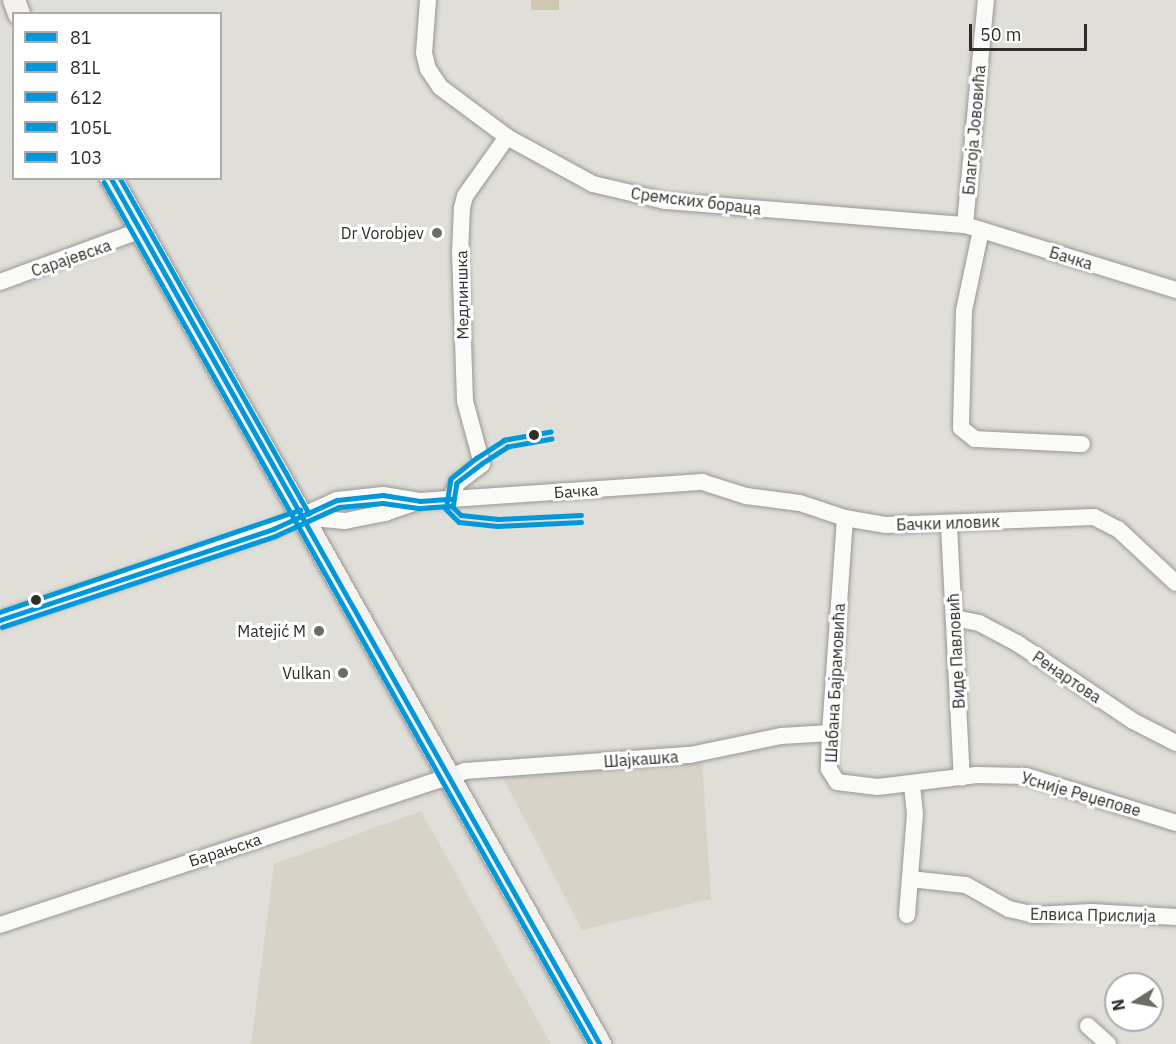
<!DOCTYPE html>
<meta charset="utf-8">
<style>
body{margin:0}
#map{position:relative;width:1176px;height:1044px;overflow:hidden;background:#e0ded8;font-family:"IBM Plex Sans",sans-serif}
div>[style]{position:absolute}
.built>*{inset:0;background:#d8d3c7}
.green>*{inset:0;background:#d0c7b2;transform-origin:0 0}
.roads{filter:drop-shadow(0 0 2px #989692) drop-shadow(0 0 2px #989692)}
.street>*{height:16px;margin:-8px;padding:0 8px;transform-origin:8px;border-radius:8px;background:#fafaf9}
.secondary>*{height:22px;margin:-11px;padding:0 11px;transform-origin:11px;border-radius:11px;background:#f4f2ee}
.bus-1>*{height:4.5px;margin:-2.25px;padding:0 2.25px;transform-origin:2.25px;border-radius:2.25px;background:#0098da}
.bus-2>*{height:4.5px;margin:-2.25px;padding:0 2.25px;transform-origin:2.25px;border-radius:2.25px;background:#0098da}
.bus-3>*{height:4.5px;margin:-2.25px;padding:0 2.25px;transform-origin:2.25px;border-radius:2.25px;background:#0098da}
.bus-4>*{height:4.5px;margin:-2.25px;padding:0 2.25px;transform-origin:2.25px;border-radius:2.25px;background:#0098da}
.bus-5>*{height:4.5px;margin:-2.25px;padding:0 2.25px;transform-origin:2.25px;border-radius:2.25px;background:#0098da}
.dots>*{width:16px;height:16px;translate:-50% -50%;box-sizing:border-box;border:3px solid #fff;border-radius:50%}
span{translate:-50% -50%;white-space:nowrap;text-align:center;line-height:1.15;-webkit-text-stroke:6px #fff;paint-order:stroke}
.street-label{font-size:16px;color:#2f2d29}
.poi-label{font-size:16px;color:#2f2d29}
.right{translate:-100% -50%;text-align:right}
.legend{position:absolute;left:12px;top:12px;width:210px;height:168px;box-sizing:border-box;background:#fff;border:2px solid #acaba9;margin:0;padding:8px 10px;list-style:none;font-size:18px;color:#2f2d29}
.legend li{display:flex;align-items:center;gap:12px;height:30px}
.legend b{width:30px;border:2px solid #acaba9}
.north{position:absolute;left:1104px;top:972px;width:60px;height:60px;box-sizing:border-box;background:#fff;border:2px solid #acaba9;border-radius:50%;rotate:259deg;font-size:16px;font-weight:700;line-height:24px;text-align:center;color:#2f2d29}
.north::after{content:'';display:block;margin:auto;width:21px;height:27px;background:#6d6b66;clip-path:polygon(50% 0,100% 100%,50% 72%,0 100%)}
.scale{position:absolute;left:969px;top:24px;width:118px;height:27px;box-sizing:border-box;border:3px solid #2f2d29;border-top:0;padding-left:8px;font-size:18px;line-height:21px;white-space:nowrap;color:#2f2d29;-webkit-text-stroke:4px #fff;paint-order:stroke}
</style>
<div id="map">
<div class="built">
<div style="clip-path:polygon(702px 759px,711px 899px,582px 930px,501px 774px)"></div>
<div style="clip-path:polygon(421px 811px,551px 1044px,251px 1044px,274px 864px)"></div>
</div>
<div class="green">
<div style="left:531px;top:0;width:28px;height:10px"></div>
</div>
<div class="roads">
<div class="street">
<div style="left:428px;top:0;width:53px;rotate:94.3deg"></div>
<div style="left:424px;top:53px;width:16px;rotate:76deg"></div>
<div style="left:428px;top:69px;width:22px;rotate:56deg"></div>
<div style="left:440px;top:87px;width:84px;rotate:36.7deg"></div>
<div style="left:507px;top:137px;width:98px;rotate:28.7deg"></div>
<div style="left:593px;top:184px;width:74px;rotate:13.3deg"></div>
<div style="left:665px;top:201px;width:301px;rotate:4.6deg"></div>
<div style="left:965px;top:225px;width:221px;rotate:17.1deg"></div>
<div style="left:965px;top:225px;width:226px;rotate:-84.7deg"></div>
<div style="left:981px;top:230px;width:83px;rotate:101.9deg"></div>
<div style="left:964px;top:311px;width:117px;rotate:91.5deg"></div>
<div style="left:961px;top:428px;width:18px;rotate:38deg"></div>
<div style="left:975px;top:439px;width:107px;rotate:2.7deg"></div>
<div style="left:0;top:282px;width:150px;rotate:-20.2deg"></div>
<div style="left:451px;top:499px;width:17px;rotate:-69deg"></div>
<div style="left:457px;top:483px;width:31px;rotate:-37deg"></div>
<div style="left:482px;top:464px;width:65px;rotate:-105.1deg"></div>
<div style="left:465px;top:401px;width:148px;rotate:-91.9deg"></div>
<div style="left:460px;top:253px;width:45px;rotate:-87.5deg"></div>
<div style="left:462px;top:208px;width:12px;rotate:-76deg"></div>
<div style="left:465px;top:196px;width:72px;rotate:-54.6deg"></div>
<div style="left:302px;top:517px;width:43px;rotate:5.3deg"></div>
<div style="left:345px;top:521px;width:41px;rotate:-11.3deg"></div>
<div style="left:385px;top:513px;width:37px;rotate:-19deg"></div>
<div style="left:845px;top:518px;width:216px;rotate:94deg"></div>
<div style="left:830px;top:733px;width:36px;rotate:92deg"></div>
<div style="left:829px;top:769px;width:15px;rotate:58deg"></div>
<div style="left:837px;top:782px;width:41px;rotate:7deg"></div>
<div style="left:878px;top:787px;width:99px;rotate:-7deg"></div>
<div style="left:976px;top:775px;width:50px;rotate:1.1deg"></div>
<div style="left:1026px;top:776px;width:157px;rotate:17.4deg"></div>
<div style="left:949px;top:525px;width:253px;rotate:87.1deg"></div>
<div style="left:955px;top:618px;width:25px;rotate:12deg"></div>
<div style="left:979px;top:623px;width:43px;rotate:27.8deg"></div>
<div style="left:1017px;top:643px;width:140px;rotate:33.9deg"></div>
<div style="left:1133px;top:721px;width:48px;rotate:27.1deg"></div>
<div style="left:0;top:620px;width:288px;rotate:-18.4deg"></div>
<div style="left:273px;top:529px;width:70px;rotate:-24.4deg"></div>
<div style="left:337px;top:500px;width:46px;rotate:-6.2deg"></div>
<div style="left:383px;top:495px;width:37px;rotate:9deg"></div>
<div style="left:420px;top:501px;width:31px;rotate:-4deg"></div>
<div style="left:451px;top:499px;width:252px;rotate:-3.9deg"></div>
<div style="left:702px;top:482px;width:46px;rotate:17.7deg"></div>
<div style="left:746px;top:496px;width:54px;rotate:7.4deg"></div>
<div style="left:800px;top:503px;width:47px;rotate:18.4deg"></div>
<div style="left:845px;top:518px;width:42px;rotate:9.7deg"></div>
<div style="left:886px;top:525px;width:208px;rotate:-2.2deg"></div>
<div style="left:1094px;top:517px;width:27px;rotate:27deg"></div>
<div style="left:1118px;top:529px;width:79px;rotate:43deg"></div>
<div style="left:910px;top:879px;width:56px;rotate:6.1deg"></div>
<div style="left:966px;top:885px;width:49px;rotate:29.2deg"></div>
<div style="left:1009px;top:909px;width:26px;rotate:13deg"></div>
<div style="left:1034px;top:915px;width:58px;rotate:-3deg"></div>
<div style="left:1092px;top:912px;width:84px;rotate:3.4deg"></div>
<div style="left:907px;top:915px;width:101px;rotate:-85.5deg"></div>
<div style="left:915px;top:814px;width:30px;rotate:-96deg"></div>
<div style="left:0;top:925px;width:490px;rotate:-18.3deg"></div>
<div style="left:465px;top:771px;width:226px;rotate:-4.1deg"></div>
<div style="left:690px;top:755px;width:93px;rotate:-11.8deg"></div>
<div style="left:781px;top:736px;width:49px;rotate:-3.5deg"></div>
<div style="left:1088px;top:1026px;width:27px;rotate:42deg"></div>
</div>
<div class="secondary">
<div style="left:14px;top:0;width:15px;rotate:70deg"></div>
<div style="left:111px;top:178px;width:995px;rotate:60.55deg"></div>
</div>
</div>
<div class="bus-1">
<div style="left:111px;top:178px;width:995px;rotate:60.55deg"></div>
</div>
<div class="bus-2">
<div style="left:104px;top:182px;width:990px;rotate:60.54deg"></div>
</div>
<div class="bus-3">
<div style="left:120px;top:178px;width:385px;rotate:60.6deg"></div>
<div style="left:0;top:612px;width:317px;rotate:-18.8deg"></div>
</div>
<div class="bus-4">
<div style="left:552px;top:439px;width:45px;rotate:169.7deg"></div>
<div style="left:508px;top:447px;width:31px;rotate:147deg"></div>
<div style="left:482px;top:464px;width:31px;rotate:143deg"></div>
<div style="left:457px;top:483px;width:24px;rotate:99deg"></div>
<div style="left:453px;top:507px;width:11px;rotate:45deg"></div>
<div style="left:461px;top:515px;width:37px;rotate:6deg"></div>
<div style="left:498px;top:519px;width:83px;rotate:-2.8deg"></div>
<div style="left:0;top:620px;width:288px;rotate:-18.4deg"></div>
<div style="left:273px;top:529px;width:70px;rotate:-24.4deg"></div>
<div style="left:337px;top:500px;width:46px;rotate:-6.2deg"></div>
<div style="left:383px;top:495px;width:37px;rotate:9deg"></div>
<div style="left:420px;top:501px;width:31px;rotate:-4deg"></div>
</div>
<div class="bus-5">
<div style="left:551px;top:432px;width:47px;rotate:170.1deg"></div>
<div style="left:505px;top:440px;width:33px;rotate:147deg"></div>
<div style="left:477px;top:458px;width:33px;rotate:141deg"></div>
<div style="left:451px;top:479px;width:30px;rotate:99deg"></div>
<div style="left:446px;top:509px;width:18px;rotate:45deg"></div>
<div style="left:459px;top:522px;width:38px;rotate:6deg"></div>
<div style="left:497px;top:526px;width:84px;rotate:-2.7deg"></div>
<div style="left:2px;top:627px;width:288px;rotate:-18.4deg"></div>
<div style="left:275px;top:536px;width:70px;rotate:-24.4deg"></div>
<div style="left:339px;top:507px;width:44px;rotate:-5.2deg"></div>
<div style="left:383px;top:503px;width:37px;rotate:8deg"></div>
<div style="left:420px;top:508px;width:31px;rotate:-4deg"></div>
</div>
<div class="dots">
<div style="left:437px;top:233px;background:#6d6b66"></div>
<div style="left:534px;top:435px;background:#2f2d29"></div>
<div style="left:36px;top:600px;background:#2f2d29"></div>
<div style="left:319px;top:631px;background:#6d6b66"></div>
<div style="left:343px;top:673px;background:#6d6b66"></div>
</div>
<div class="street-label">
<span style="left:974px;top:130px;rotate:-85deg">Благоја Јововића</span>
<span style="left:696px;top:201px;rotate:7deg">Сремских бораца</span>
<span style="left:71px;top:258px;rotate:-19deg">Сарајевска</span>
<span style="left:1071px;top:258px;rotate:17deg">Бачка</span>
<span style="left:462px;top:295px;rotate:-91deg">Медлиншка</span>
<span style="left:576px;top:491px;rotate:-4deg">Бачка</span>
<span style="left:948px;top:523px;rotate:-2deg">Бачки иловик</span>
<span style="left:956px;top:651px;rotate:-93deg">Виде Павловић</span>
<span style="left:1067px;top:677px;rotate:34deg">Ренартова</span>
<span style="left:835px;top:683px;rotate:-87deg">Шабана Бајрамовића</span>
<span style="left:641px;top:759px;rotate:-4deg">Шајкашка</span>
<span style="left:1081px;top:794px;rotate:16deg">Усније Реџепове</span>
<span style="left:225px;top:850px;rotate:-18deg">Барањска</span>
<span style="left:1093px;top:915px;rotate:1deg">Елвиса Прислија</span>
</div>
<div class="poi-label">
<span class="right" style="left:424px;top:233px">Dr Vorobjev</span>
<span class="right" style="left:306px;top:631px">Matejić M</span>
<span class="right" style="left:331px;top:673px">Vulkan</span>
</div>
<ul class="legend">
<li><b style="height:8px;background:#0098da"></b>81</li>
<li><b style="height:8px;background:#0098da"></b>81L</li>
<li><b style="height:8px;background:#0098da"></b>612</li>
<li><b style="height:8px;background:#0098da"></b>105L</li>
<li><b style="height:8px;background:#0098da"></b>103</li>
</ul>
<div class="north">N</div>
<div class="scale">50 m</div>
</div>
